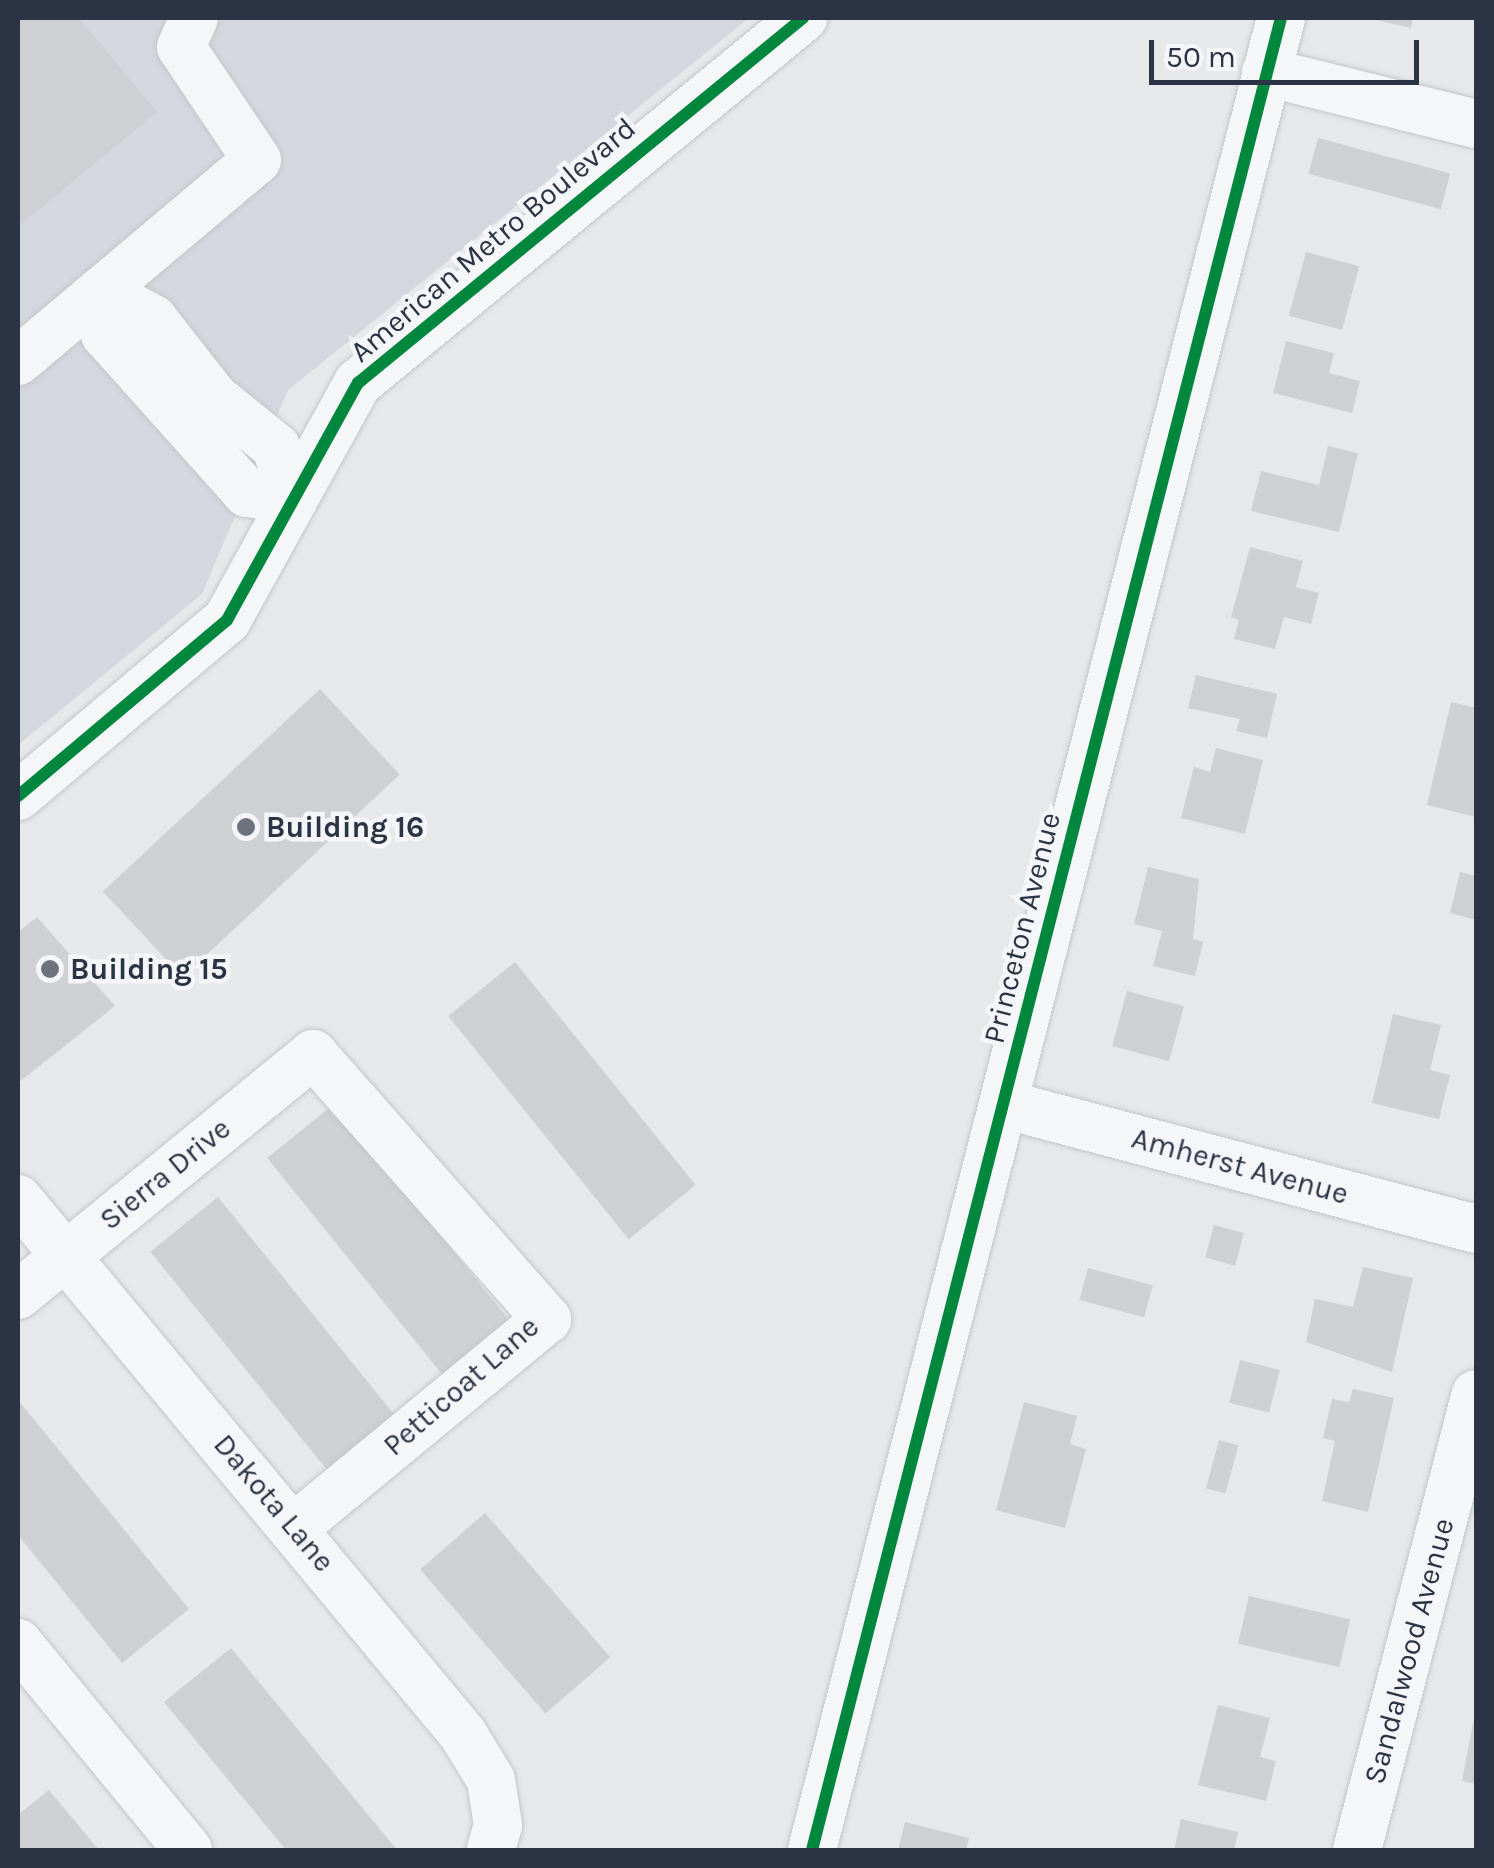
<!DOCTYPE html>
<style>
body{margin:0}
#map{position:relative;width:1494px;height:1868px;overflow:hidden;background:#e6e8ea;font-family:Karla,sans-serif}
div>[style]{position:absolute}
.built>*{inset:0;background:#d4d7dd}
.building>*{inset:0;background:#ced0d3;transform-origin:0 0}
.roads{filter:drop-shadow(0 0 2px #c4c6c8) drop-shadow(0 0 2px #c4c6c8)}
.minor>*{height:48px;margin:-24px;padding:0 24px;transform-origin:24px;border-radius:24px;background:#f5f6f7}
.cycleway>*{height:12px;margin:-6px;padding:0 6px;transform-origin:6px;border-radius:6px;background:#00873e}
.dots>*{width:28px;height:28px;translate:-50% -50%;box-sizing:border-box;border:5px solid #f4f6f9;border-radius:50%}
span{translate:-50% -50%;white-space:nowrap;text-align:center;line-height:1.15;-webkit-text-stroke:9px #f4f6f9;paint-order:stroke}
.street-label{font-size:30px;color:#2b3445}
.poi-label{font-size:30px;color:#2b3445;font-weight:700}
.left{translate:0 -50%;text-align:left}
.frame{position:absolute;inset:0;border:20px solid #2b3445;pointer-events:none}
.scale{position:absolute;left:1149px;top:40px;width:270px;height:45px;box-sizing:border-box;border:5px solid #2b3445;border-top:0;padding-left:12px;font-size:30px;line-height:35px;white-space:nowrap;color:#2b3445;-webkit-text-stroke:8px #f4f6f9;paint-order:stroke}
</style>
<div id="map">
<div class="built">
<div style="clip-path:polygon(18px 18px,749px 18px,288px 390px,202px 594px,18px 745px)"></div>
</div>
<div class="building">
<div style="clip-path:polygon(18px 18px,79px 18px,157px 112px,18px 227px)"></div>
<div style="clip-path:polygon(1367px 18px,1413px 18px,1411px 28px)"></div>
<div style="left:1318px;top:138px;width:137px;height:37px;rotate:15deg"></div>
<div style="left:1306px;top:252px;width:55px;height:66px;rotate:15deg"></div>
<div style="clip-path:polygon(1286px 341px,1334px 353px,1329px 373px,1360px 381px,1352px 413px,1273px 393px)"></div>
<div style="clip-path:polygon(1328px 446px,1358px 453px,1339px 532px,1251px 511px,1261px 471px,1319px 485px)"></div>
<div style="clip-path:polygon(1250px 547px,1303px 561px,1296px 587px,1319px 593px,1311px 624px,1284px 617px,1275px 649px,1234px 639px,1239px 620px,1231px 617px)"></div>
<div style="clip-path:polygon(1196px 675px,1277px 694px,1267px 738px,1236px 731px,1240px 719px,1188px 708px)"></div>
<div style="left:320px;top:689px;width:117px;height:297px;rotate:47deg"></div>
<div style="clip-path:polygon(1451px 702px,1476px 708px,1476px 817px,1427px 805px)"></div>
<div style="clip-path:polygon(1216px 748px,1263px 760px,1245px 834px,1181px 818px,1194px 767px,1210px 772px)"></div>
<div style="clip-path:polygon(1148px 867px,1199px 879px,1193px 939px,1203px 942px,1195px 976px,1153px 966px,1162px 931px,1134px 924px)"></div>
<div style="clip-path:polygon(1460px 872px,1476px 876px,1476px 920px,1450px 913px)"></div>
<div style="clip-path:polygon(37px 917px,115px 1006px,18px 1083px,18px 932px)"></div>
<div style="left:515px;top:962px;width:287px;height:86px;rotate:51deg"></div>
<div style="left:1127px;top:991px;width:59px;height:57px;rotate:15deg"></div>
<div style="clip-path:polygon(1393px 1014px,1441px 1025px,1430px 1070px,1450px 1075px,1439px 1119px,1372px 1103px)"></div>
<div style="left:334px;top:1104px;width:288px;height:86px;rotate:51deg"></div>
<div style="left:218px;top:1197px;width:287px;height:87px;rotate:51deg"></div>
<div style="left:1214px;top:1225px;width:31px;height:34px;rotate:15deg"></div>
<div style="clip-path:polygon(1363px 1267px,1413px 1278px,1392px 1372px,1306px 1342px,1315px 1299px,1353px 1307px)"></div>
<div style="left:1088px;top:1268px;width:67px;height:33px;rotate:15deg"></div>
<div style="left:1240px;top:1360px;width:41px;height:44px;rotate:14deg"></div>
<div style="clip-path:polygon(1353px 1389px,1394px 1398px,1368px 1512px,1322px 1501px,1335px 1441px,1323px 1438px,1332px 1399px,1349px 1402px)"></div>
<div style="clip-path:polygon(18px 1400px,189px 1609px,122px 1663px,18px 1535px)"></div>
<div style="clip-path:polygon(1024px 1402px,1077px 1416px,1070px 1444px,1086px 1449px,1065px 1528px,996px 1510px)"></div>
<div style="left:1219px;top:1440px;width:20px;height:50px;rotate:15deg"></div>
<div style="left:485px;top:1513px;width:191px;height:86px;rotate:49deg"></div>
<div style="left:1249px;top:1596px;width:104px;height:49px;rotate:13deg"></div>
<div style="clip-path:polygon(231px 1648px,397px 1850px,286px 1850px,164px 1702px)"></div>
<div style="clip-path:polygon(1218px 1705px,1270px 1718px,1260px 1757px,1276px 1761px,1266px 1801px,1198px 1785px)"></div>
<div style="clip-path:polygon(1473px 1723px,1476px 1724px,1476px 1784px,1462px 1781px)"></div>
<div style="clip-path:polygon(49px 1790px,99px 1850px,18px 1850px,18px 1815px)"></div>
<div style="clip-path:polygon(1181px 1819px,1238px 1832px,1234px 1850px,1174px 1850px)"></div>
<div style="clip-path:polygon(905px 1822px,969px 1838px,966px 1850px,898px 1850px)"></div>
</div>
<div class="roads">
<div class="minor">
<div style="left:1266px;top:72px;width:216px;rotate:13.9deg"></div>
<div style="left:101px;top:291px;width:59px;rotate:28.3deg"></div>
<div style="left:153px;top:319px;width:100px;rotate:51.9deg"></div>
<div style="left:215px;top:398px;width:78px;rotate:38.8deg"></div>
<div style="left:276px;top:447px;width:56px;rotate:72.2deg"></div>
<div style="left:293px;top:500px;width:47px;rotate:-171.3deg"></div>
<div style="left:247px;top:493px;width:213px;rotate:-131.8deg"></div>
<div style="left:105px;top:334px;width:43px;rotate:-95.3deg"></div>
<div style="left:18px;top:361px;width:312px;rotate:-40.1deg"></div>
<div style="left:257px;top:160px;width:136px;rotate:-123.9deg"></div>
<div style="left:181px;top:47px;width:32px;rotate:-66deg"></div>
<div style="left:18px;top:796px;width:273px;rotate:-40.1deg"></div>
<div style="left:227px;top:620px;width:271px;rotate:-61.1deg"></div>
<div style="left:358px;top:383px;width:576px;rotate:-39.36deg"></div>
<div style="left:1003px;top:1104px;width:489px;rotate:14.8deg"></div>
<div style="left:18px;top:1199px;width:696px;rotate:50.25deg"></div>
<div style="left:463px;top:1734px;width:54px;rotate:58.7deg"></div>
<div style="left:491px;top:1780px;width:46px;rotate:81.2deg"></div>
<div style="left:498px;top:1825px;width:26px;rotate:106deg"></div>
<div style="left:18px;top:1295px;width:381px;rotate:-39.2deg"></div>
<div style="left:313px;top:1054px;width:354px;rotate:48.6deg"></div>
<div style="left:547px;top:1319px;width:325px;rotate:140.5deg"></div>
<div style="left:18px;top:1643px;width:268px;rotate:50.6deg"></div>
<div style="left:812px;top:1850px;width:1891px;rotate:-75.64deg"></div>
<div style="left:1357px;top:1850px;width:471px;rotate:-75.4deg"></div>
</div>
</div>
<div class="cycleway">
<div style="left:18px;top:796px;width:273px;rotate:-40.1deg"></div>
<div style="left:227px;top:620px;width:271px;rotate:-61.1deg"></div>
<div style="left:358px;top:383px;width:576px;rotate:-39.36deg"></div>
<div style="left:812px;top:1850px;width:1891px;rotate:-75.64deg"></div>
</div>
<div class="dots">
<div style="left:246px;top:827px;background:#6c737f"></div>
<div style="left:50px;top:969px;background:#6c737f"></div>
</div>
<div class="street-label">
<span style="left:493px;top:240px;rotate:-40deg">American Metro Boulevard</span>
<span style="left:1022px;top:928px;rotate:-76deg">Princeton Avenue</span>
<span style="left:1240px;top:1166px;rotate:15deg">Amherst Avenue</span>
<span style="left:165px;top:1174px;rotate:-39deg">Sierra Drive</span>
<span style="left:461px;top:1386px;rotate:-41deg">Petticoat Lane</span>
<span style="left:274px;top:1503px;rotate:50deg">Dakota Lane</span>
<span style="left:1409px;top:1651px;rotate:-75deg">Sandalwood Avenue</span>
</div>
<div class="poi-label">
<span class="left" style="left:266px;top:827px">Building 16</span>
<span class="left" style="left:70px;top:969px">Building 15</span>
</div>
<div class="frame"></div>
<div class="scale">50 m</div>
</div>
